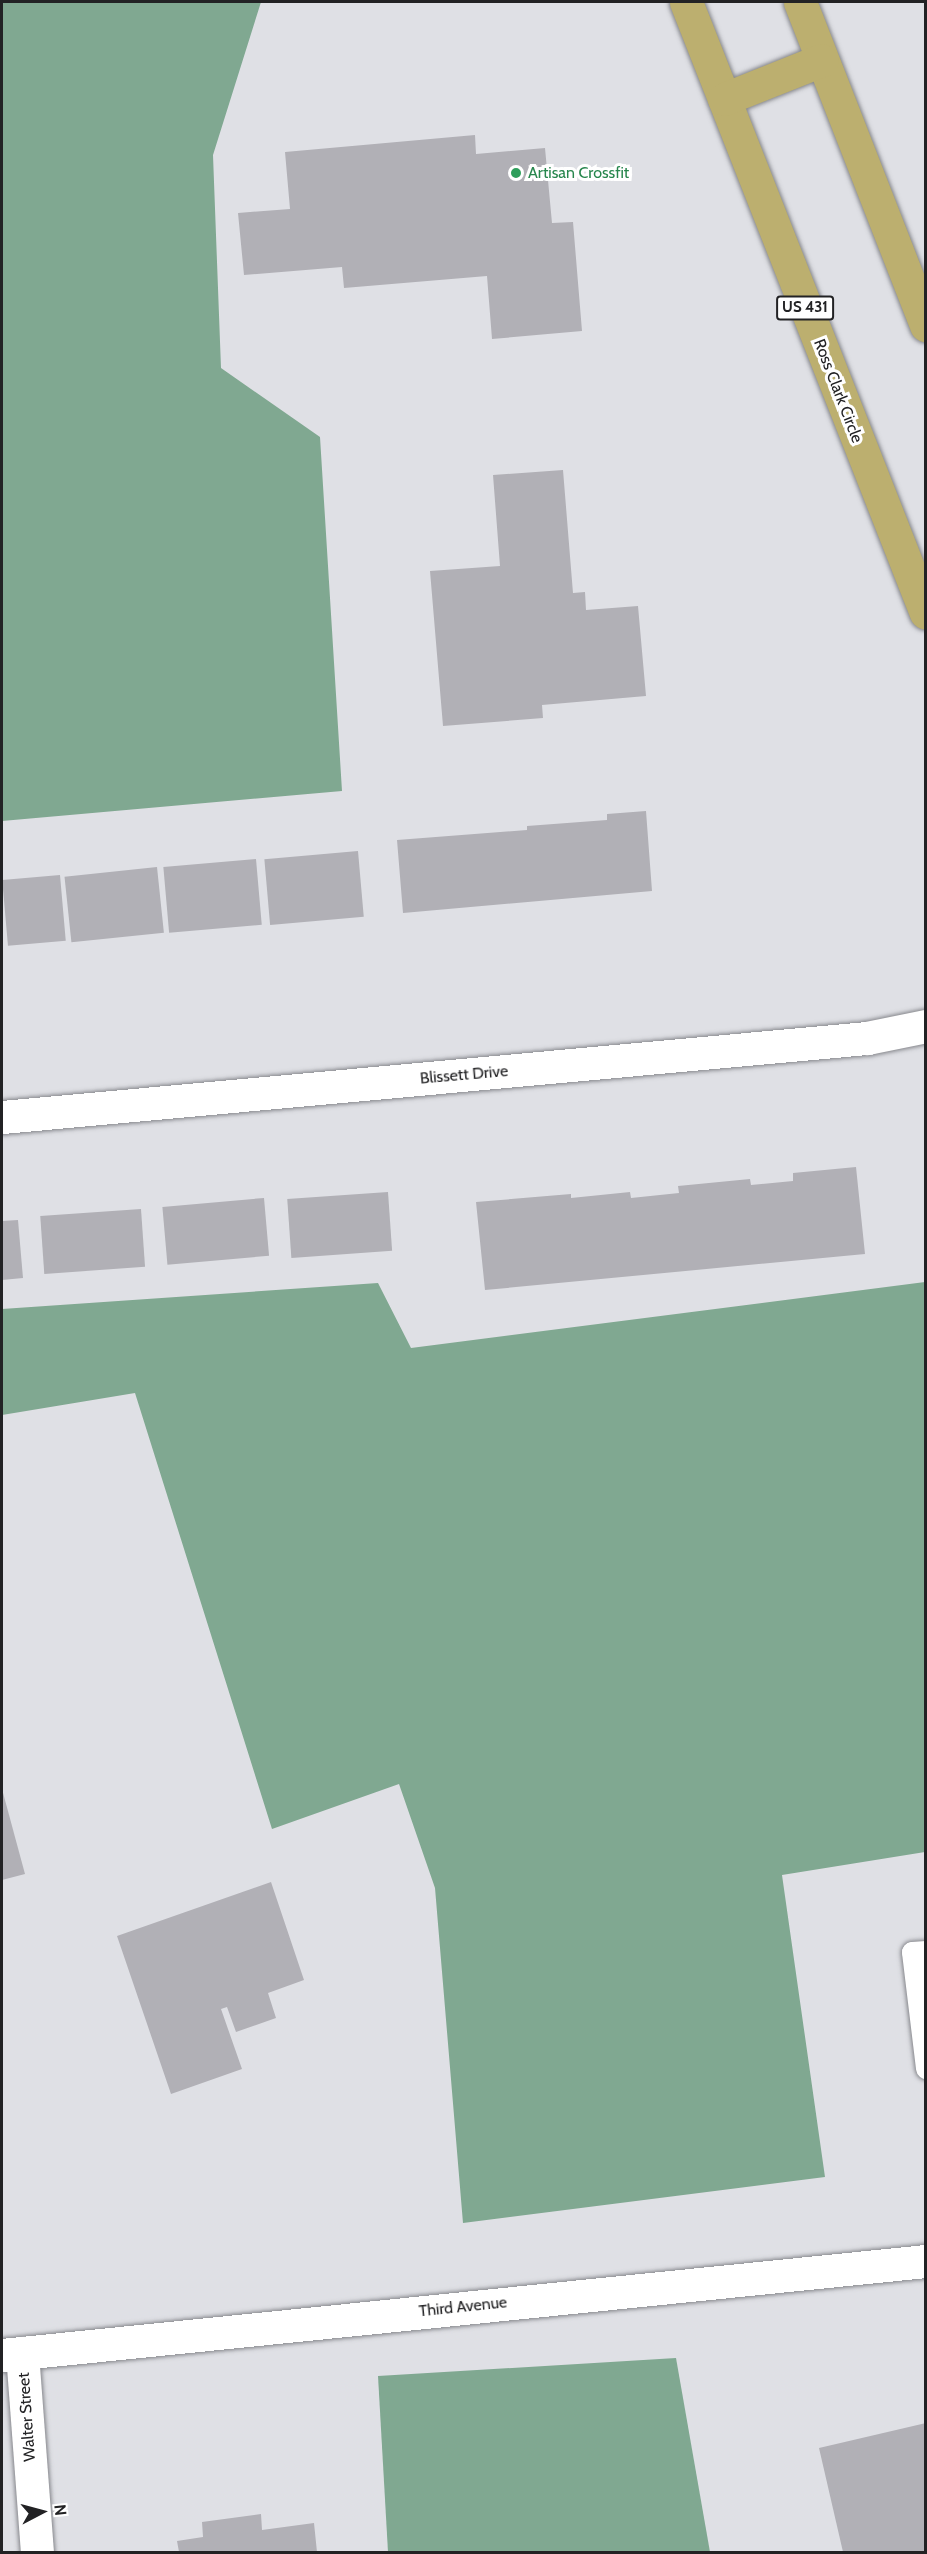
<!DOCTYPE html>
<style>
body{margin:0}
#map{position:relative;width:927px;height:2554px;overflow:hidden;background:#dfe0e5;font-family:Cabin,sans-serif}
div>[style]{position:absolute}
.forest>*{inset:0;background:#80a891}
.building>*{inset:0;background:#b1b0b6;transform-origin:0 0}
.roads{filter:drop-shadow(0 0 2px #87888d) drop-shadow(0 0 2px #87888d)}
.service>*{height:21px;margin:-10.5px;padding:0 10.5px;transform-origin:10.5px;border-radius:10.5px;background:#fff}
.minor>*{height:33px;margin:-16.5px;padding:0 16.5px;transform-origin:16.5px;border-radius:16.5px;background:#fff}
.tertiary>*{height:33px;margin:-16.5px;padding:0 16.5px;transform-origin:16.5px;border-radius:16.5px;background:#fff}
.trunk>*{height:33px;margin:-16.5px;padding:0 16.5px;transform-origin:16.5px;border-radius:16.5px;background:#bcaf6f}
.dots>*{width:16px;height:16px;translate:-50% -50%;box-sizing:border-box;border:3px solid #fff;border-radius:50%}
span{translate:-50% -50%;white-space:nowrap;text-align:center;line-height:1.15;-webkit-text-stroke:6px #fff;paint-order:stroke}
.shield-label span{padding:2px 4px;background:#fff;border:2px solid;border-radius:4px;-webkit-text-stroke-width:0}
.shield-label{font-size:15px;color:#222224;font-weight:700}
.leisure-label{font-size:16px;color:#27864d}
.left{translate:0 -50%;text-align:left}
.street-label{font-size:16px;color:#222224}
.frame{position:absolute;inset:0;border:3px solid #222224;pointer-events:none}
.north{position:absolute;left:12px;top:2482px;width:60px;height:60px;-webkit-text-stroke:4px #fff;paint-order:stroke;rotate:84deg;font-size:16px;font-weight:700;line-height:24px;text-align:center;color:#222224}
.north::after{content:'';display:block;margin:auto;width:21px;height:27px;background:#222224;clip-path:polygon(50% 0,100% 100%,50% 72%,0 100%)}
</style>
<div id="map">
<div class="forest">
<div style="clip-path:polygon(2px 2px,261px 2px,213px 155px,221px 368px,320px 437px,342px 791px,2px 821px)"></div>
<div style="clip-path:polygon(925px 1282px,925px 1852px,782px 1875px,825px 2177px,463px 2223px,435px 1888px,399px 1784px,272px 1829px,135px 1393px,2px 1415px,2px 1309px,378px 1283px,411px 1348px)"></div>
<div style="clip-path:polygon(676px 2358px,710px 2552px,388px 2552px,378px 2376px)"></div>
</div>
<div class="building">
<div style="clip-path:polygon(475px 135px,476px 154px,545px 148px,552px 223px,573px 222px,582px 331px,492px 339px,487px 276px,344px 288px,342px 267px,244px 275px,238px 213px,290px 209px,285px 152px)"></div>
<div style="clip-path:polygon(563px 470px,573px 593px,585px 592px,586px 610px,638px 606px,646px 696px,542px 705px,543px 718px,443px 726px,430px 571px,500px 566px,493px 475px)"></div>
<div style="clip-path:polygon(646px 811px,652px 891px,403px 913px,397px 840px,527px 830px,527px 826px,607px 820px,607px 814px)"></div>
<div style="left:358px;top:851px;width:66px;height:94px;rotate:85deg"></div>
<div style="left:256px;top:859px;width:66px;height:93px;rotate:85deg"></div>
<div style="left:157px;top:867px;width:66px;height:93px;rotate:84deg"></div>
<div style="left:60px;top:875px;width:66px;height:58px;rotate:85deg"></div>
<div style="clip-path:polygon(856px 1167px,865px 1254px,485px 1290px,476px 1202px,571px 1194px,571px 1198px,630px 1192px,631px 1198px,679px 1193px,678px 1186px,750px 1179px,751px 1185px,793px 1181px,793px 1173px)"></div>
<div style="left:388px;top:1192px;width:59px;height:101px;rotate:86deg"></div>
<div style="left:264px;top:1198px;width:58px;height:102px;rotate:85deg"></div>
<div style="left:141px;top:1209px;width:58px;height:101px;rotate:86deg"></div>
<div style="clip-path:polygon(18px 1220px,23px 1278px,2px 1280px,2px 1221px)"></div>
<div style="clip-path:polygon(2px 1789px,25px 1874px,2px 1880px)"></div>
<div style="clip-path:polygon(271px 1882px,304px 1980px,268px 1993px,276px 2018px,236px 2032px,227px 2007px,221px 2009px,242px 2069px,171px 2094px,117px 1936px)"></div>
<div style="clip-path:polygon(926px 2423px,926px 2552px,843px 2552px,819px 2448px)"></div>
<div style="clip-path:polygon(261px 2514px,262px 2530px,314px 2523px,317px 2552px,179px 2552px,177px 2541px,203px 2537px,202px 2522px)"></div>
</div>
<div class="roads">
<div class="service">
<div style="left:926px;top:1951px;width:14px;rotate:176deg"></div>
<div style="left:912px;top:1952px;width:117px;rotate:83.1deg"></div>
</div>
<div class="minor">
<div style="left:2px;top:1117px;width:869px;rotate:-5.22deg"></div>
<div style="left:867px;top:1038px;width:60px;rotate:-11.5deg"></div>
<div style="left:22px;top:2353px;width:200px;rotate:85.7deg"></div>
</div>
<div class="tertiary">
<div style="left:2px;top:2355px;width:929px;rotate:-5.81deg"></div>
</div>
<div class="trunk">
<div style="left:686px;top:2px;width:656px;rotate:68.56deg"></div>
<div style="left:800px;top:2px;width:347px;rotate:68.7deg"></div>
<div style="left:724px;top:99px;width:105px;rotate:-21.7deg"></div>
</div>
</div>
<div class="dots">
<div style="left:516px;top:173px;background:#2e9e5b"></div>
</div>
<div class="shield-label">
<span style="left:805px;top:308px">US 431</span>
</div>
<div class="leisure-label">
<span class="left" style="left:528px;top:173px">Artisan Crossfit</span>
</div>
<div class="street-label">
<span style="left:838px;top:391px;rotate:69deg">Ross Clark Circle</span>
<span style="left:464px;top:1075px;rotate:-5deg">Blissett Drive</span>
<span style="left:463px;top:2307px;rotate:-6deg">Third Avenue</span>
<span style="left:27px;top:2417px;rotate:-94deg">Walter Street</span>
</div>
<div class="frame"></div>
<div class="north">N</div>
</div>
